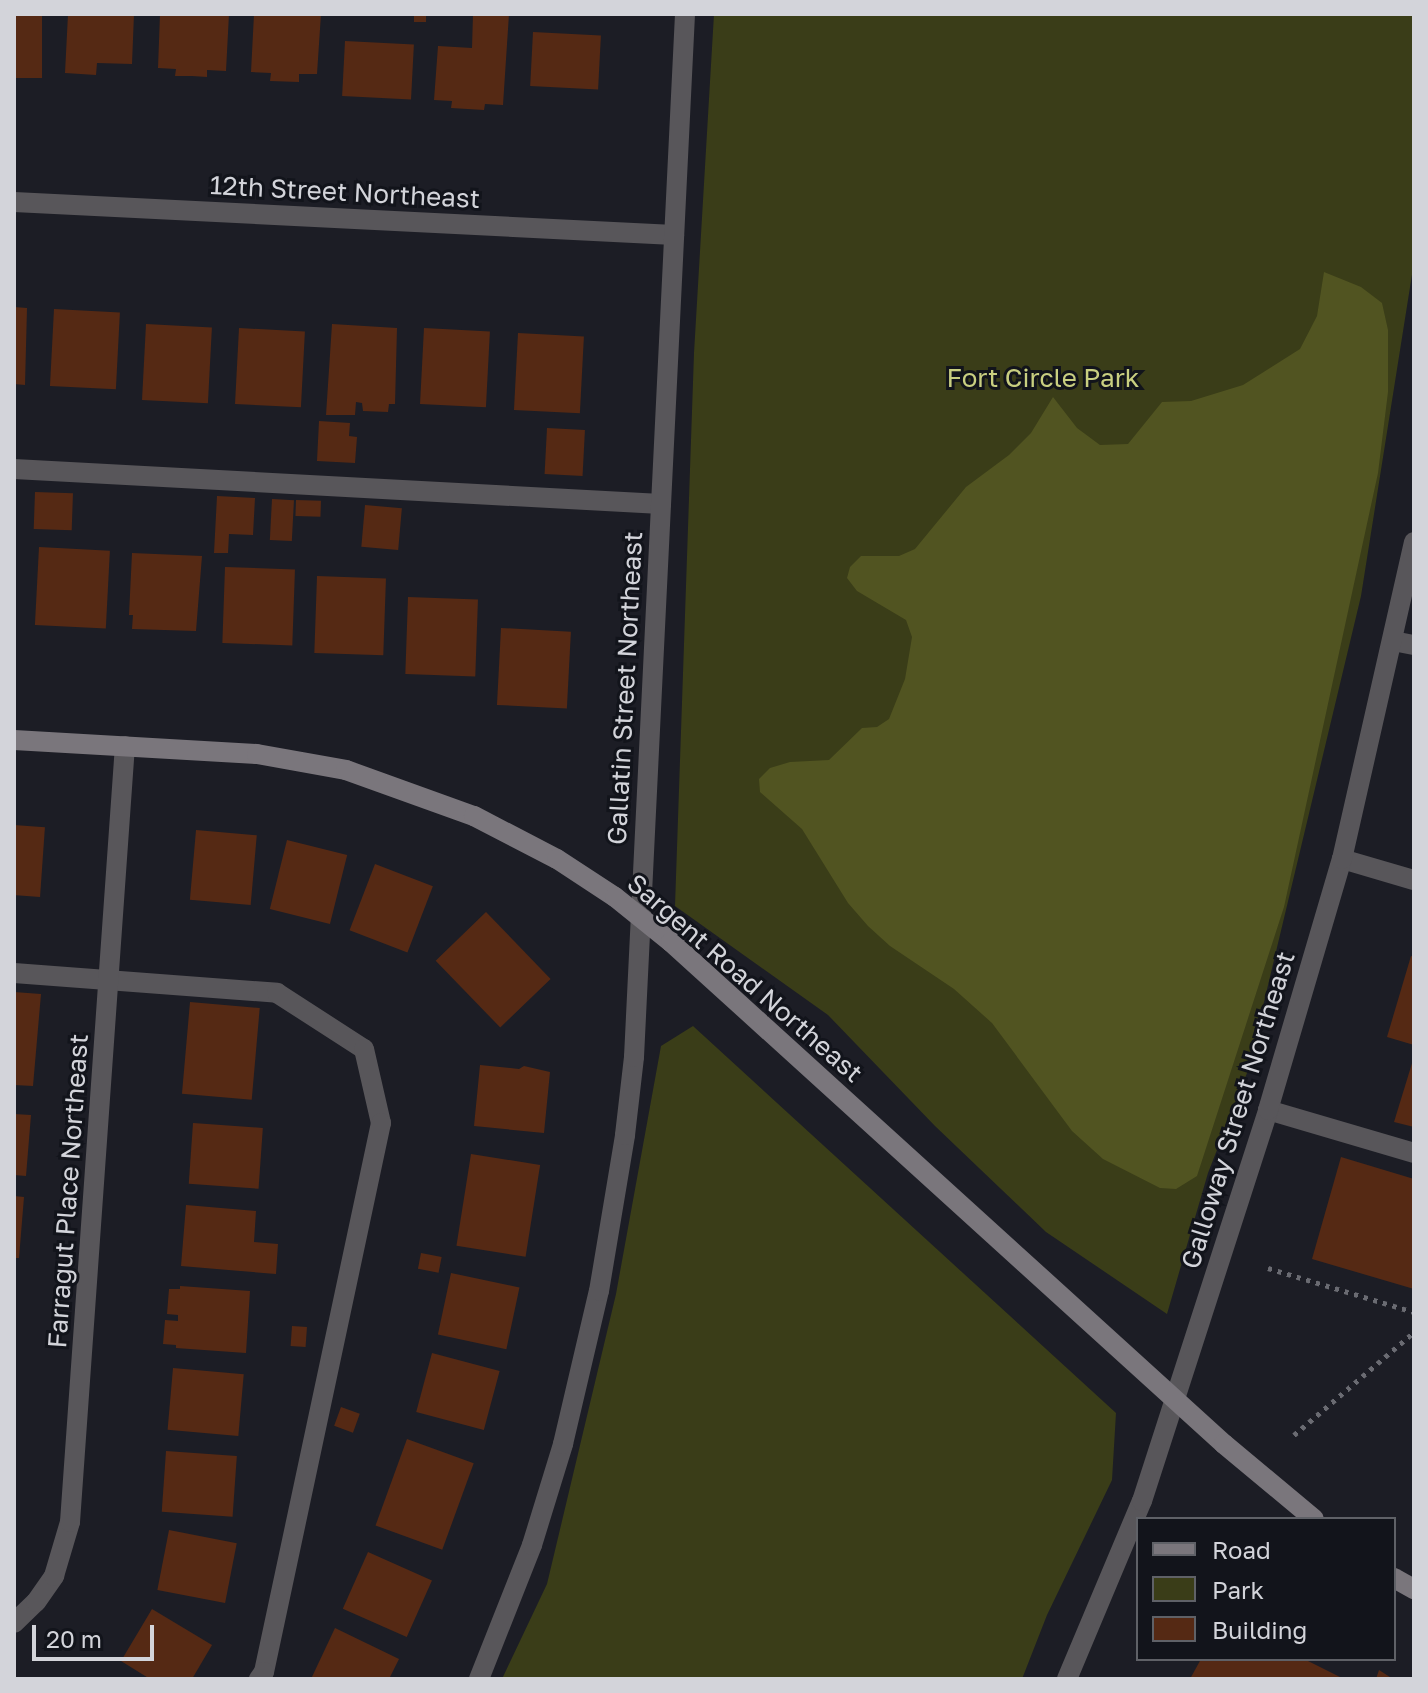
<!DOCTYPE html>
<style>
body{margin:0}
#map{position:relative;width:1428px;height:1693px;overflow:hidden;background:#1c1d25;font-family:"Golos Text",sans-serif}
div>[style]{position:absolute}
.green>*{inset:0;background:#3a3d18}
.forest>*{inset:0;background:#515421}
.building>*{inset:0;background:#552914;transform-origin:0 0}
.path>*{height:5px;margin-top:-2.5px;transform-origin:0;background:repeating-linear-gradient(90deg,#6a6b72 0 4px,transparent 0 10px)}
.service>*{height:20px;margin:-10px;padding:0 10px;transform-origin:10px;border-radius:10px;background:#58565a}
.minor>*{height:20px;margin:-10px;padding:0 10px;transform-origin:10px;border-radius:10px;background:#58565a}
.tertiary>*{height:20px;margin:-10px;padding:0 10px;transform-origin:10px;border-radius:10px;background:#58565a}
.secondary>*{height:20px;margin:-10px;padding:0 10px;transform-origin:10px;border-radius:10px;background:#7a767c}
span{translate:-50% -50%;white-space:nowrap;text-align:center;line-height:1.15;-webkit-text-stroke:6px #12141b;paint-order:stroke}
.street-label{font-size:26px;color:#d3d4da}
.park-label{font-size:26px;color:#c9cf80}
.frame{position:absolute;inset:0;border:16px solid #d3d4da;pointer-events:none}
.legend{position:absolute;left:1136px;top:1517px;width:260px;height:144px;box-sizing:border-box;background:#12141b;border:2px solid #5f6167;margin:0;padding:10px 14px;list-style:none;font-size:24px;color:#d3d4da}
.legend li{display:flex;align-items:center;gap:16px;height:40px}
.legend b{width:40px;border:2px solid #5f6167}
.scale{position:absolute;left:32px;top:1625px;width:122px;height:36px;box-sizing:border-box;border:4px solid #d3d4da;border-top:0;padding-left:10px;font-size:24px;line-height:28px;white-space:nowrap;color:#d3d4da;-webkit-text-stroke:6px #12141b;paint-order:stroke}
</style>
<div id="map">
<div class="green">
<div style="clip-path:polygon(714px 14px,1414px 14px,1414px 262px,1361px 596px,1247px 1073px,1208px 1173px,1167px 1314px,1046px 1232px,935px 1126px,828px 1015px,675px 906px,694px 353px)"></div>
<div style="clip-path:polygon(693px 1026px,1116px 1413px,1112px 1480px,1047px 1615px,1022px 1679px,502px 1679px,547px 1584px,616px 1294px,661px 1046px)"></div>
</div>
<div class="forest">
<div style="clip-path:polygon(1324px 272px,1361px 287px,1382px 303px,1388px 330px,1388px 392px,1378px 473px,1284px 907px,1197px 1176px,1176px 1189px,1160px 1188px,1103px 1159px,1072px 1131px,992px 1023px,954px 989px,890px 946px,868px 926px,848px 903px,802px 829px,760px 792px,759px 779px,770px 768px,790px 762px,829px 760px,862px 728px,877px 727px,889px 719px,905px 679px,912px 637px,906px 620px,857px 591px,847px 578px,850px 567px,861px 556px,899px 556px,915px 549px,966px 487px,1009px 455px,1031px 433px,1053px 397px,1077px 428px,1100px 445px,1128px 444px,1162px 402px,1191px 401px,1243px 385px,1300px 349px,1317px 316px)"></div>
</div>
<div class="building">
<div style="left:14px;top:14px;width:28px;height:64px"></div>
<div style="clip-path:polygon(68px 14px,134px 14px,132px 64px,97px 63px,96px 75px,65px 73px)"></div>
<div style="clip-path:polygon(160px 14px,229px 14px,226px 71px,207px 70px,207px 77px,192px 76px,175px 76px,176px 69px,158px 68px)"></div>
<div style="clip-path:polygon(254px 14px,321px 14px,317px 74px,299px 74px,299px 82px,270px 81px,271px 73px,251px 72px)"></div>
<div style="left:414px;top:14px;width:12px;height:8px"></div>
<div style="clip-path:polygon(473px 14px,509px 14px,503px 105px,485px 104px,484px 110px,451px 108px,452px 101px,434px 100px,438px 46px,472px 48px)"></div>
<div style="left:533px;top:32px;width:68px;height:54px;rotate:3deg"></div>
<div style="left:345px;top:41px;width:69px;height:55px;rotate:3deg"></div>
<div style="clip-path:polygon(14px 307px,27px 308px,25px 385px,14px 384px)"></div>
<div style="left:54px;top:309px;width:66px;height:77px;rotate:3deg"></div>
<div style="left:146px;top:324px;width:66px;height:76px;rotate:3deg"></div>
<div style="clip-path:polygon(332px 324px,397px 328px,395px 404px,389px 404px,388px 412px,363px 411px,362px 403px,356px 402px,355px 415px,326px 415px)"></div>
<div style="left:239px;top:328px;width:66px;height:76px;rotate:3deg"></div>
<div style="left:424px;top:328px;width:66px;height:76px;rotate:3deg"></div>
<div style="left:518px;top:333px;width:66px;height:77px;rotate:3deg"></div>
<div style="clip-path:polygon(319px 421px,350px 423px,349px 436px,357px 437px,355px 463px,317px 461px)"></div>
<div style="left:547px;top:428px;width:38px;height:46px;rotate:3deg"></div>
<div style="left:35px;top:492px;width:38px;height:37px;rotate:2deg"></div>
<div style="clip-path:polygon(217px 496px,255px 498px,253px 535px,229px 534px,228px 553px,214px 553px)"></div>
<div style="left:272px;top:499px;width:22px;height:41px;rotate:3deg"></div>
<div style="left:296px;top:500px;width:25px;height:16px;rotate:2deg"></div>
<div style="left:365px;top:505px;width:37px;height:42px;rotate:5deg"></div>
<div style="left:39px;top:547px;width:71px;height:78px;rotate:3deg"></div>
<div style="clip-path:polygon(132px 553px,202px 556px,196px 631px,132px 629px,133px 615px,129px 615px)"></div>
<div style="left:225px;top:567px;width:70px;height:76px;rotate:2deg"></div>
<div style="left:317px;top:576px;width:69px;height:77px;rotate:2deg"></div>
<div style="left:408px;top:597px;width:70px;height:77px;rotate:2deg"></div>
<div style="left:501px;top:628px;width:70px;height:77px;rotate:3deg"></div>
<div style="left:14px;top:825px;width:31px;height:70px;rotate:4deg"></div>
<div style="left:196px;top:830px;width:61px;height:70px;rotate:5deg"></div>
<div style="left:287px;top:840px;width:62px;height:71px;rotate:14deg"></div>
<div style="left:375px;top:864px;width:62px;height:71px;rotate:21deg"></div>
<div style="left:486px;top:912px;width:93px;height:70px;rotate:46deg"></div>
<div style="clip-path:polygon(1411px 956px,1414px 957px,1414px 1045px,1387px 1037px)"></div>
<div style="clip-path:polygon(14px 992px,41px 994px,33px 1086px,14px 1085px)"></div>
<div style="left:190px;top:1002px;width:70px;height:92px;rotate:5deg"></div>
<div style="clip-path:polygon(1413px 1060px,1414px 1060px,1414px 1127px,1394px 1122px)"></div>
<div style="clip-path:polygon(480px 1065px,519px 1069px,524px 1066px,550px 1072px,544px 1133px,474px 1126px)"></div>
<div style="clip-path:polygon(14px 1114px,31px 1115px,26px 1176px,14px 1175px)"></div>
<div style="left:193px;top:1123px;width:70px;height:61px;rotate:4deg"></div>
<div style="left:471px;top:1154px;width:70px;height:93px;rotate:9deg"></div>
<div style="clip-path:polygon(1341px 1157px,1414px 1179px,1414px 1289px,1312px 1259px)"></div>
<div style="clip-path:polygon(14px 1196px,24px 1197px,19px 1258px,14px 1258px)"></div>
<div style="clip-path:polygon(186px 1205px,256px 1211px,254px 1242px,278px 1244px,276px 1274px,181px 1266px)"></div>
<div style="left:421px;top:1253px;width:21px;height:16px;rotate:11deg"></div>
<div style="left:451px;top:1273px;width:70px;height:63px;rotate:12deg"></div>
<div style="clip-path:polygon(180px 1286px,250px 1291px,246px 1353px,176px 1348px,176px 1345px,163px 1344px,165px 1320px,178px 1321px,178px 1315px,167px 1314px,169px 1289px,180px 1289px)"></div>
<div style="left:292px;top:1326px;width:15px;height:20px;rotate:4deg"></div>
<div style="left:432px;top:1353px;width:70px;height:61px;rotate:15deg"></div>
<div style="left:173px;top:1368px;width:71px;height:62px;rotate:5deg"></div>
<div style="left:341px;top:1407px;width:20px;height:20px;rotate:20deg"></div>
<div style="left:407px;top:1439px;width:71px;height:92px;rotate:20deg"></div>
<div style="left:166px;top:1451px;width:71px;height:61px;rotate:4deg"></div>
<div style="left:169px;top:1530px;width:69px;height:61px;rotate:11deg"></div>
<div style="left:368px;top:1552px;width:70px;height:62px;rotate:24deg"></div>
<div style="clip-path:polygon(152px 1609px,212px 1645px,192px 1679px,150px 1679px,121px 1661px)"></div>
<div style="clip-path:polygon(335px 1628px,399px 1659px,389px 1679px,311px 1679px)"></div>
<div style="clip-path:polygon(1201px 1659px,1304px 1659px,1344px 1679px,1190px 1679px)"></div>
<div style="clip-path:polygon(1379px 1670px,1393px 1679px,1376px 1679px)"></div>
</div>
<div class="path">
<div style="left:1268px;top:1268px;width:152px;rotate:16.8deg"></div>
<div style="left:1294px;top:1435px;width:158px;rotate:-40.6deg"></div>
</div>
<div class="service">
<div style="left:14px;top:469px;width:648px;rotate:3.1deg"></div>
<div style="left:1393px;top:641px;width:21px;rotate:11deg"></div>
<div style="left:14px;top:973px;width:264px;rotate:4.3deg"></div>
<div style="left:277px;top:993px;width:103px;rotate:32.8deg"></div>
<div style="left:364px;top:1049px;width:76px;rotate:77.1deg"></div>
<div style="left:381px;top:1123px;width:561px;rotate:102.03deg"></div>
<div style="left:264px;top:1672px;width:9px;rotate:126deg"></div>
<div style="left:1268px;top:1110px;width:152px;rotate:16.4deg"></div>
</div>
<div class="minor">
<div style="left:14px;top:202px;width:661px;rotate:2.86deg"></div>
<div style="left:1342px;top:859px;width:75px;rotate:16.3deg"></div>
<div style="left:14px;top:1623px;width:30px;rotate:-44deg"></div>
<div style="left:36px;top:1602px;width:32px;rotate:-55deg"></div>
<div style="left:54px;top:1576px;width:56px;rotate:-73.5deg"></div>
<div style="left:70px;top:1522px;width:778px;rotate:-85.95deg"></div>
<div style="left:1067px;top:1679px;width:193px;rotate:-67.2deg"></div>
<div style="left:1142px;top:1501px;width:411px;rotate:-72.1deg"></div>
<div style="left:1268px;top:1110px;width:262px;rotate:-73.6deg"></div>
<div style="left:1342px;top:859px;width:325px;rotate:-77.2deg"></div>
</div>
<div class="tertiary">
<div style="left:479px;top:1679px;width:144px;rotate:-68.4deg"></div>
<div style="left:532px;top:1545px;width:106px;rotate:-72.9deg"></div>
<div style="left:563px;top:1444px;width:157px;rotate:-76.8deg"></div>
<div style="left:599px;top:1291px;width:158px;rotate:-80.5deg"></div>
<div style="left:625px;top:1135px;width:79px;rotate:-83.4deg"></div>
<div style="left:634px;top:1057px;width:1044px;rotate:-87.2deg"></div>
</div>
<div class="secondary">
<div style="left:14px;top:740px;width:243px;rotate:3.3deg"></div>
<div style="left:257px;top:754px;width:90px;rotate:10.2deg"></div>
<div style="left:346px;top:770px;width:136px;rotate:19.8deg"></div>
<div style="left:474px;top:816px;width:93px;rotate:27.4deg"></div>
<div style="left:557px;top:859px;width:69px;rotate:33.2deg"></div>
<div style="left:615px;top:897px;width:72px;rotate:38.8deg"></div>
<div style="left:671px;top:942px;width:747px;rotate:42.23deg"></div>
<div style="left:1224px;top:1444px;width:117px;rotate:39.8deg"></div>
<div style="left:1394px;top:1578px;width:23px;rotate:29deg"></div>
</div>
<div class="street-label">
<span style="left:345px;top:192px;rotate:3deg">12th Street Northeast</span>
<span style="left:625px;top:688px;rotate:-87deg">Gallatin Street Northeast</span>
<span style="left:745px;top:978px;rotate:41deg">Sargent Road Northeast</span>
<span style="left:1238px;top:1110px;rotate:-73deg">Galloway Street Northeast</span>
<span style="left:68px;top:1191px;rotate:-86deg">Farragut Place Northeast</span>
</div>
<div class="park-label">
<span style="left:1043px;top:378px">Fort Circle Park</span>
</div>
<div class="frame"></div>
<ul class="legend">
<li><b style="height:10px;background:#7a767c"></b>Road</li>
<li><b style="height:22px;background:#3a3d18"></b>Park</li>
<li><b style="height:22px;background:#552914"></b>Building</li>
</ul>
<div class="scale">20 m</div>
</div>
